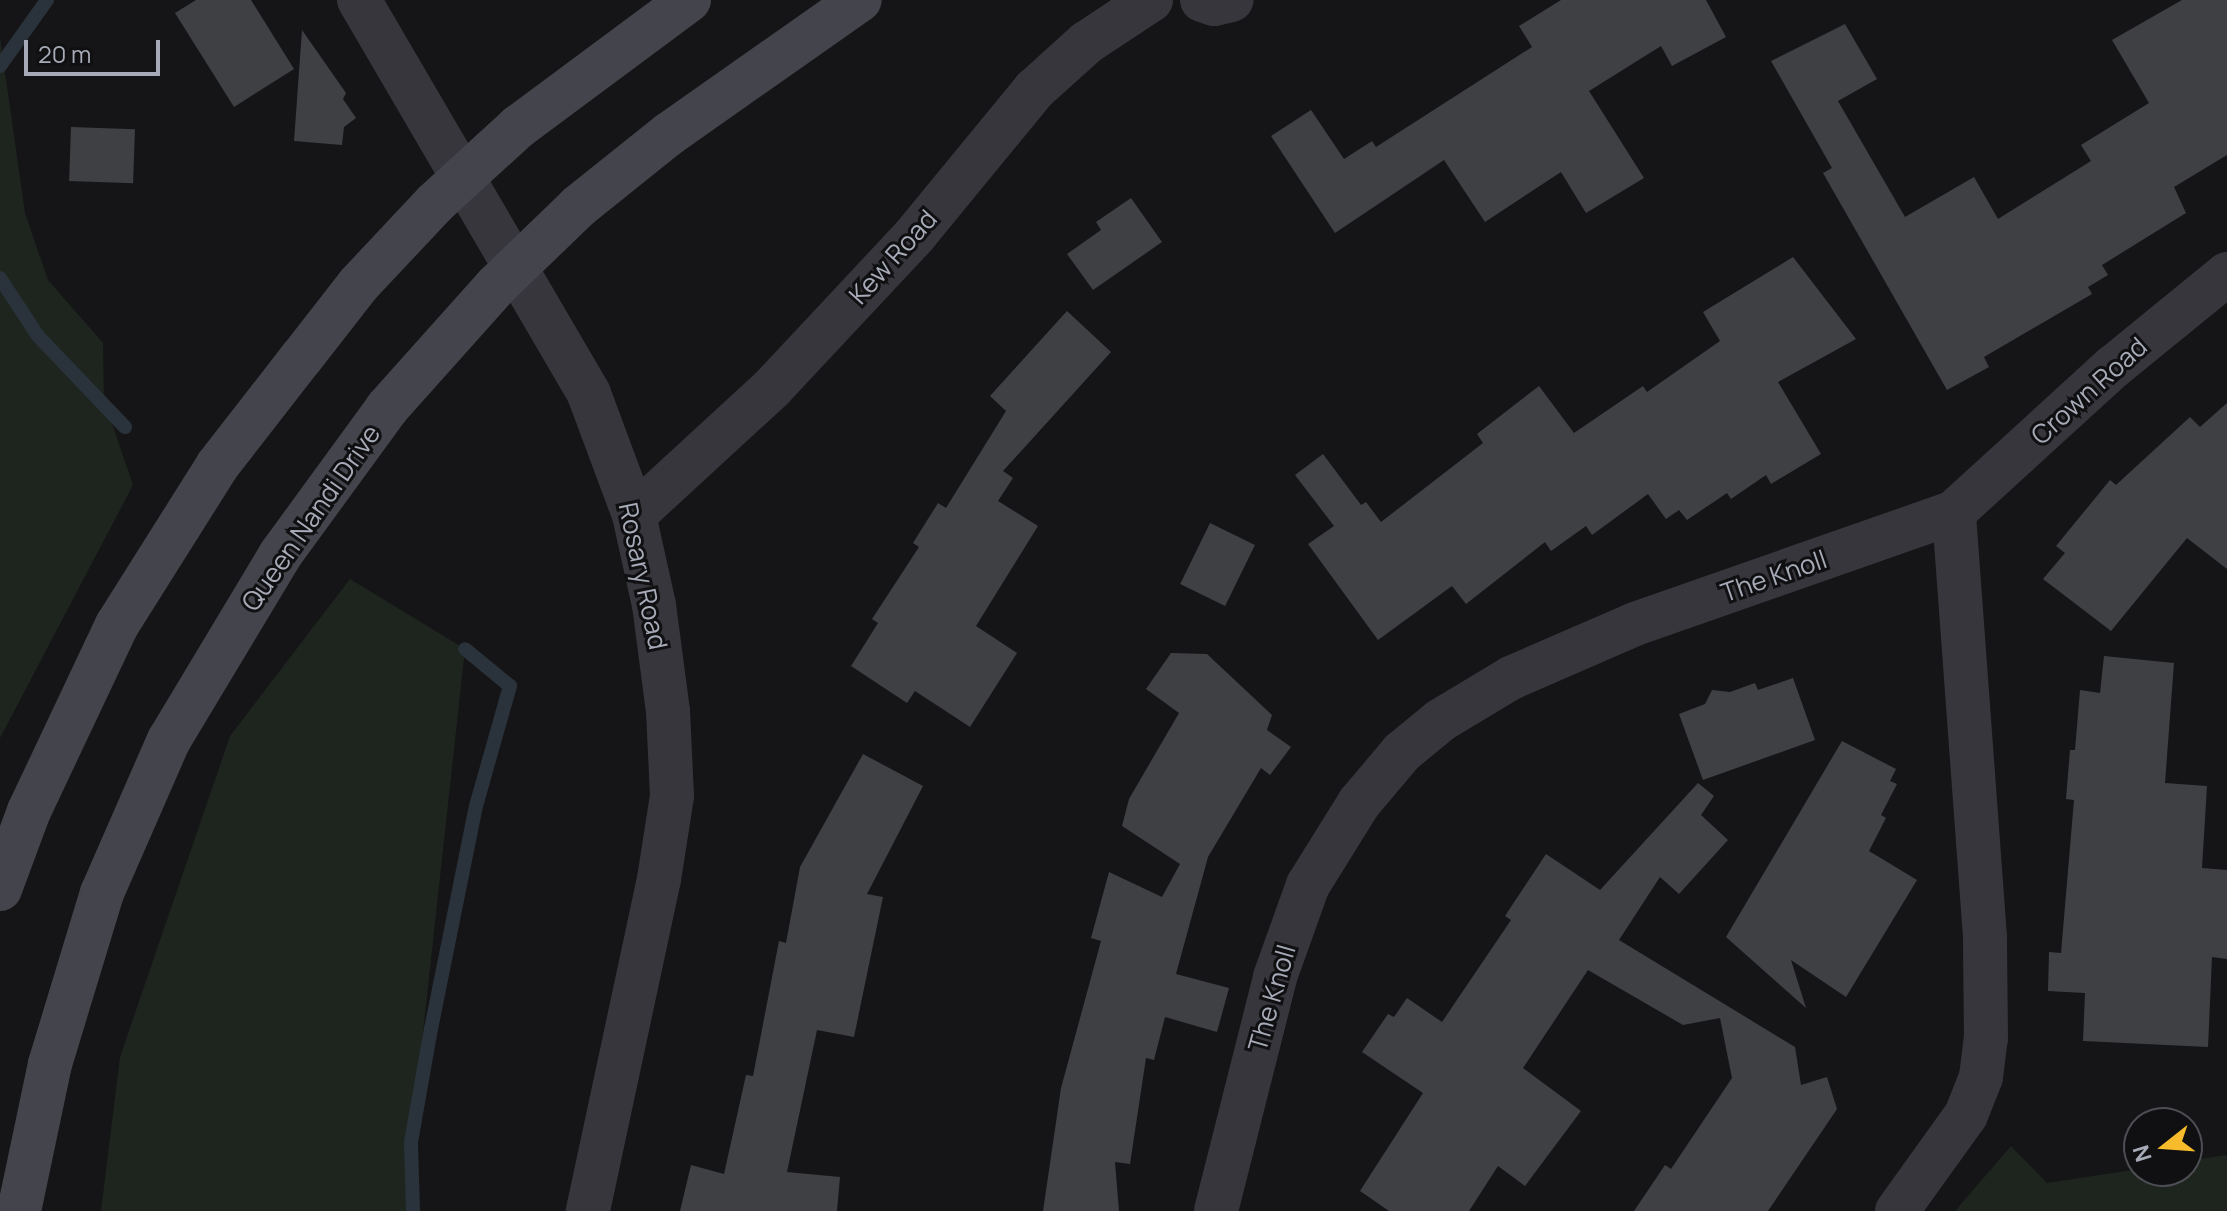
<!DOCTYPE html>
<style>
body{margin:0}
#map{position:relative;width:2227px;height:1211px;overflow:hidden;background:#151517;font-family:Manrope,sans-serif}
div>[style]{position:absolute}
.green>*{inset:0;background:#1d251e}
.stream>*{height:14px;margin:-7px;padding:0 7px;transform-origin:7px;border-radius:7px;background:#2a333b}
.building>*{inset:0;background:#3f4044;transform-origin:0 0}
.minor>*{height:44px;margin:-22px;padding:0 22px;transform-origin:22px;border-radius:22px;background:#36363c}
.secondary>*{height:44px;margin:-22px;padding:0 22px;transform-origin:22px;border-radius:22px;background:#44454c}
span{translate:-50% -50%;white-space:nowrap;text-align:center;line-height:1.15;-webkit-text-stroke:6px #101012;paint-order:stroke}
.street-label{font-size:26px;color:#a6abb7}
.north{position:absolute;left:2123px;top:1107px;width:80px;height:80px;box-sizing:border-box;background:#101012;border:2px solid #4c4e54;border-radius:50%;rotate:253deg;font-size:22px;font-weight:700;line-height:32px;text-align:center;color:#a6abb7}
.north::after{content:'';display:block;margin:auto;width:28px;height:36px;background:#f8bb2b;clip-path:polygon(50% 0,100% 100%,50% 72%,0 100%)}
.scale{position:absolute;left:24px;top:40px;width:136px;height:36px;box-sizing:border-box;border:4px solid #a6abb7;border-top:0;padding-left:10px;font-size:24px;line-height:28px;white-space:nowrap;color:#a6abb7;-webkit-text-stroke:6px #101012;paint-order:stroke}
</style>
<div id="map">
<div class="green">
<div style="clip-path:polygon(0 37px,25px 213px,48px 280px,103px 343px,104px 400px,133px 485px,0 738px)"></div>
<div style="clip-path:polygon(350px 579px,465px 649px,411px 1142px,413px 1211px,101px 1211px,120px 1057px,230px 736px)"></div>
<div style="clip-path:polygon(2011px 1146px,2047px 1183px,2139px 1169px,2187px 1171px,2187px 1161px,2227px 1155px,2227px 1211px,1955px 1211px)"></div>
</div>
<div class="stream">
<div style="left:0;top:66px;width:81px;rotate:-54.5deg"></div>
<div style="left:0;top:278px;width:69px;rotate:56.8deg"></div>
<div style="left:38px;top:336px;width:126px;rotate:46.3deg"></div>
<div style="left:413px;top:1211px;width:69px;rotate:-91.7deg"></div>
<div style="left:411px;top:1142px;width:115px;rotate:-80deg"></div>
<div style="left:431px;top:1029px;width:227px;rotate:-78.6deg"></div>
<div style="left:476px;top:806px;width:125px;rotate:-74.2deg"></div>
<div style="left:510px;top:686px;width:58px;rotate:-140.6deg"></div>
</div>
<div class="building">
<div style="clip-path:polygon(196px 0,251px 0,294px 69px,234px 107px,175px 13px)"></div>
<div style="clip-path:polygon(1561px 0,1706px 0,1726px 37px,1672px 66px,1661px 46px,1589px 91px,1644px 178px,1586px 213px,1561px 172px,1485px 222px,1444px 160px,1335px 233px,1271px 136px,1311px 110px,1344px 159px,1372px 141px,1376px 147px,1532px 47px,1519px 26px)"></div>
<div style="clip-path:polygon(2182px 0,2227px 0,2227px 155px,2174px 187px,2186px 213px,2102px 265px,2108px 275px,2088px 287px,2092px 294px,1984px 357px,1989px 367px,1947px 390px,1823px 173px,1832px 168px,1771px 61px,1845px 24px,1877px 79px,1838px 101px,1905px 217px,1974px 177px,1998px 219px,2091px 161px,2081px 145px,2149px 103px,2112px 40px)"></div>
<div style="clip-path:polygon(302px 30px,346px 93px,343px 99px,356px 118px,344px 127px,342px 145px,294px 141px)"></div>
<div style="left:71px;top:127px;width:64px;height:54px;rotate:2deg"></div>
<div style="clip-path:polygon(1131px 198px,1162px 242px,1093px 290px,1067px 254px,1101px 230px,1096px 222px)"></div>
<div style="clip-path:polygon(1793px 257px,1856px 339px,1778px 382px,1821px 454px,1771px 484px,1766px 475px,1731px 499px,1727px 493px,1687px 520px,1679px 510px,1666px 519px,1648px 494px,1592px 535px,1586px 526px,1551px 551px,1545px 542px,1466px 604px,1452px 586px,1378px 640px,1308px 544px,1334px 526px,1295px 475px,1323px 454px,1361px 505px,1366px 502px,1381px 522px,1483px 443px,1477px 434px,1539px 386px,1574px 433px,1643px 386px,1647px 392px,1720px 341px,1703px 312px)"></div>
<div style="clip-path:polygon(1067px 311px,1111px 352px,1003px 471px,1013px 478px,998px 501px,1038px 526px,976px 626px,1017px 653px,970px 727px,915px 691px,907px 703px,851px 666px,878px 623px,872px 619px,919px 547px,913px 543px,938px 503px,946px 508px,1006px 411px,990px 396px)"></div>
<div style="clip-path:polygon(2227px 403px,2227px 569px,2187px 538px,2111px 631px,2043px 579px,2065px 553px,2056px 546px,2110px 480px,2116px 485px,2190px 417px,2200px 427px)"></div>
<div style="left:1210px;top:523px;width:50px;height:68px;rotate:26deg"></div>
<div style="clip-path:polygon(1171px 653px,1207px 654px,1272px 715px,1267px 730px,1291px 747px,1270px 775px,1261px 768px,1208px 857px,1176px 974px,1229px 988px,1217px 1032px,1165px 1017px,1154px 1060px,1146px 1058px,1130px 1164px,1115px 1162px,1119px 1211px,1043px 1211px,1061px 1088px,1101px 941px,1091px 938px,1109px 872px,1162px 897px,1180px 864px,1122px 826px,1129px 799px,1179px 713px,1146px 689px)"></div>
<div style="clip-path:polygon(2104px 656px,2174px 663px,2165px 783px,2207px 786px,2202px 868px,2227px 870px,2227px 959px,2212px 957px,2208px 1047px,2083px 1041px,2085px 993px,2048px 991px,2049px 952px,2061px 953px,2074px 800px,2066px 799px,2070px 750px,2075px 750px,2080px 690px,2100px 693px)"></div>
<div style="clip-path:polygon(1793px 678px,1815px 740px,1703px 780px,1679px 714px,1705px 704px,1712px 690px,1730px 692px,1755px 683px,1758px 690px)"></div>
<div style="clip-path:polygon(1842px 741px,1896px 769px,1890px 781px,1897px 784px,1881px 815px,1886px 818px,1869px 851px,1917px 880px,1846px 997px,1791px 960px,1806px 1008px,1726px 937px)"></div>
<div style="clip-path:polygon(863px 754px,923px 786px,867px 894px,883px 897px,854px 1037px,817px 1030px,787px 1172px,840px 1177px,837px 1211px,680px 1211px,691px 1165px,724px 1174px,746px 1075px,753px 1076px,779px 941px,786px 943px,800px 867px)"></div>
<div style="clip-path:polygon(1698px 783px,1714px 796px,1701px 815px,1728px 840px,1679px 894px,1660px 877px,1619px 940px,1795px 1047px,1801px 1085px,1827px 1077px,1837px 1109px,1768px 1211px,1634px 1211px,1665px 1165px,1671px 1169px,1732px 1078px,1720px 1018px,1683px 1025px,1588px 970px,1523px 1068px,1581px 1111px,1525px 1186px,1498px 1166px,1469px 1211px,1389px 1211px,1360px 1191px,1423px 1093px,1362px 1052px,1388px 1014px,1394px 1017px,1407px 998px,1442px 1022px,1511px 920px,1505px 916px,1546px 854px,1600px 890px)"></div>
</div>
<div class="minor">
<div style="left:359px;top:0;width:456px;rotate:59.7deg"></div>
<div style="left:589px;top:394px;width:129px;rotate:69.6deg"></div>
<div style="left:634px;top:515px;width:92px;rotate:77.5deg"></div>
<div style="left:654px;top:605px;width:107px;rotate:82.5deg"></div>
<div style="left:668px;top:711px;width:85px;rotate:87.3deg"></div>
<div style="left:672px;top:796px;width:84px;rotate:98.9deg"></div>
<div style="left:659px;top:879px;width:340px;rotate:102.1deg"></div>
<div style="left:1202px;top:0;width:13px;rotate:18deg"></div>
<div style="left:1214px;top:4px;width:18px;rotate:-13deg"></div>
<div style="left:634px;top:515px;width:188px;rotate:-42.6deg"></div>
<div style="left:772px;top:388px;width:209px;rotate:-46.9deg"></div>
<div style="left:915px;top:235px;width:188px;rotate:-50.6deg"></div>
<div style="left:1034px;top:90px;width:70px;rotate:-42.1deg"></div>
<div style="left:1086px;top:43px;width:78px;rotate:-33.5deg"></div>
<div style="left:1216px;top:1211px;width:241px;rotate:-75.8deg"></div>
<div style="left:1275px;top:977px;width:98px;rotate:-70.3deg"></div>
<div style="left:1308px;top:885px;width:97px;rotate:-58.1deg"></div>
<div style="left:1359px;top:803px;width:67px;rotate:-49.9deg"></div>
<div style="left:1402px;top:752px;width:50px;rotate:-39.4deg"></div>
<div style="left:1441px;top:720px;width:82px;rotate:-31deg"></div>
<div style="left:1511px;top:678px;width:135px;rotate:-23.5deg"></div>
<div style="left:1635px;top:624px;width:338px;rotate:-19.3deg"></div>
<div style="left:1954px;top:512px;width:215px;rotate:-42.4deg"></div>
<div style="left:2113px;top:367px;width:147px;rotate:-39.2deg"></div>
<div style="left:1897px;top:1211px;width:118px;rotate:-54.3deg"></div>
<div style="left:1966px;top:1115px;width:41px;rotate:-68.5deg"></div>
<div style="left:1981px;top:1077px;width:38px;rotate:-83deg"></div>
<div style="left:1986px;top:1039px;width:102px;rotate:-90.6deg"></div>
<div style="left:1985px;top:937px;width:426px;rotate:-94.2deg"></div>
</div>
<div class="secondary">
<div style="left:0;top:889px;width:83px;rotate:-69.6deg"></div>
<div style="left:29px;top:811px;width:206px;rotate:-64.7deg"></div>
<div style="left:117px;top:625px;width:188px;rotate:-57.8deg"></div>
<div style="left:217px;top:466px;width:138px;rotate:-52.1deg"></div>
<div style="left:302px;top:357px;width:91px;rotate:-52.1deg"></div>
<div style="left:358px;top:285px;width:112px;rotate:-46.8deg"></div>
<div style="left:435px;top:203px;width:113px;rotate:-42.5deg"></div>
<div style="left:518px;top:127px;width:213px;rotate:-36.6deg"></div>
<div style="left:19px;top:1211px;width:150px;rotate:-78.1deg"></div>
<div style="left:50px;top:1064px;width:179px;rotate:-73.1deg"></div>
<div style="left:102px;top:893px;width:167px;rotate:-66.4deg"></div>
<div style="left:169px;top:740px;width:216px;rotate:-59deg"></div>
<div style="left:280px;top:555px;width:182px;rotate:-53.9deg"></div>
<div style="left:387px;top:408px;width:165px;rotate:-48.2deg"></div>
<div style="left:497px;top:285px;width:114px;rotate:-43.9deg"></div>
<div style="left:579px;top:206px;width:115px;rotate:-38.7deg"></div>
<div style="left:669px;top:134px;width:233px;rotate:-35.1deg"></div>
</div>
<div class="street-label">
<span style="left:893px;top:257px;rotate:-48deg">Kew Road</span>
<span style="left:2089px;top:391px;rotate:-42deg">Crown Road</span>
<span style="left:311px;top:518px;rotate:-55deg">Queen Nandi Drive</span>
<span style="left:643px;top:576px;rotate:78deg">Rosary Road</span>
<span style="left:1774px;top:576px;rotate:-19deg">The Knoll</span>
<span style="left:1272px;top:998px;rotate:-74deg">The Knoll</span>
</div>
<div class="north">N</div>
<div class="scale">20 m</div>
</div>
